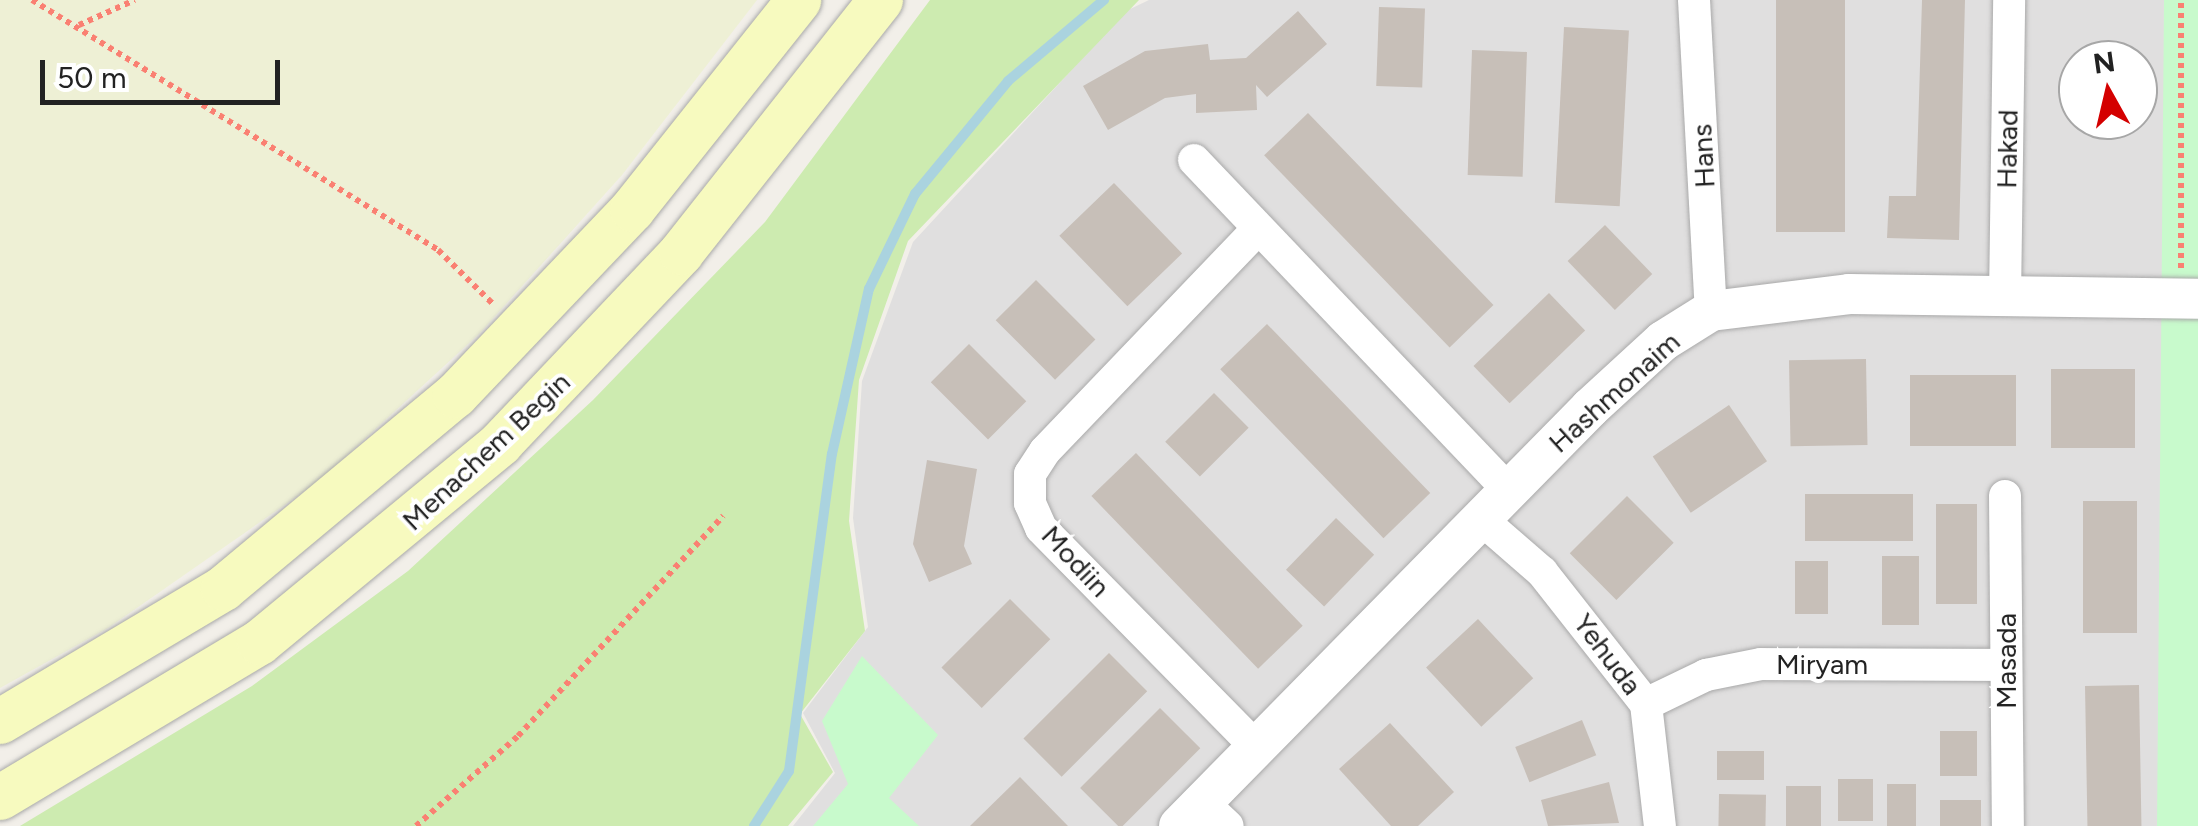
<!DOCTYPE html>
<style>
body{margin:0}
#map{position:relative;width:2198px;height:826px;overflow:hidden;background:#f2efe9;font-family:Figtree,sans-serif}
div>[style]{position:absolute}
.residential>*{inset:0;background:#e0dfdf}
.farmland>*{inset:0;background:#eef0d5}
.grass>*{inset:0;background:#cdebb0}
.park>*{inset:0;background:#c8facc}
.stream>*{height:10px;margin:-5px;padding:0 5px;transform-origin:5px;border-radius:5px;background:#aad3df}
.building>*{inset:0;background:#c7bfb8;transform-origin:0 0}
.path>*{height:6px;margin-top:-3px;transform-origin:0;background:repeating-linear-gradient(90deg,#fa8072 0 5px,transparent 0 10px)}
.roads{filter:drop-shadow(0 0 2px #a9a9a9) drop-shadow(0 0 2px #a9a9a9)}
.minor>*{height:32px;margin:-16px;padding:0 16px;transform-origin:16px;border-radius:16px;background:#fff}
.tertiary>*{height:40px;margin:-20px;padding:0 20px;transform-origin:20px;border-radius:20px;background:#fff}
.secondary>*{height:45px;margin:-22.5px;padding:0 22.5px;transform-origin:22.5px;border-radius:22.5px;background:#f7fabf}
span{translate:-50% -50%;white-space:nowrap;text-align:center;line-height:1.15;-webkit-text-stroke:8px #fff;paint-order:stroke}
.street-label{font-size:28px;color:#222}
.north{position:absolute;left:2058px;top:40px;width:100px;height:100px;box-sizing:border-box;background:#fff;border:2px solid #a7a7a7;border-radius:50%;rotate:352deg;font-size:28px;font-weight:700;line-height:40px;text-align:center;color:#222}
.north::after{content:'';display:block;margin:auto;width:35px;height:45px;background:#d40000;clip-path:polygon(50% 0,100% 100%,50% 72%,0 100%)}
.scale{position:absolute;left:40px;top:60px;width:240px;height:45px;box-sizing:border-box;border:5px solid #222;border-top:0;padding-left:12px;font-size:30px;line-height:35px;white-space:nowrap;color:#222;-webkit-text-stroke:8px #fff;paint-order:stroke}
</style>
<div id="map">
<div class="residential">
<div style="clip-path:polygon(evenodd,1149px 0,2198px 0,2198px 826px,793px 826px,835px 773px,803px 713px,868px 627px,853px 518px,862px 381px,913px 242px,1126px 11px,1149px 0,2078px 60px,2138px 60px,2138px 120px,2078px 120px,2078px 60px)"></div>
</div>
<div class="farmland">
<div style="clip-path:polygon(0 0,757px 0,622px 175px,480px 333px,319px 481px,108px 628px,0 688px)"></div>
</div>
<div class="grass">
<div style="clip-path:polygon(930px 0,1139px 0,908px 241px,859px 380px,849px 521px,865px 631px,800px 714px,833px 772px,788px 826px,20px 826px,252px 686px,408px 571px,593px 400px,765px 222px)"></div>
</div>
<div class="park">
<div style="clip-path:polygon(2164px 0,2198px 0,2198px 826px,2157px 826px)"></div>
<div style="clip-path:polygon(862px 656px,938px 735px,889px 798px,919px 826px,813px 826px,848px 784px,822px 721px)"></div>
</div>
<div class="stream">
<div style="left:754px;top:826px;width:65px;rotate:-57.5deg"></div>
<div style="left:789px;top:771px;width:320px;rotate:-82.3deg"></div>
<div style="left:832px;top:454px;width:169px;rotate:-77.4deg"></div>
<div style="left:869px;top:289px;width:106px;rotate:-64.2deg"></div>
<div style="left:915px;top:194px;width:146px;rotate:-50.5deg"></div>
<div style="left:1008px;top:81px;width:126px;rotate:-40.2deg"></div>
</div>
<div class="building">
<div style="left:1776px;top:0;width:69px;height:232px"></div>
<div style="clip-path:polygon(1922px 0,1965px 0,1959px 240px,1887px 238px,1889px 196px,1916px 196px)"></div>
<div style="left:1379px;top:7px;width:46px;height:79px;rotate:2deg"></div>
<div style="clip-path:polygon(1298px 11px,1327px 44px,1267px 97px,1256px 85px,1257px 110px,1196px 113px,1196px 94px,1165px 98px,1108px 130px,1083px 86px,1145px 51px,1208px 44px,1210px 60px,1246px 58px)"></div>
<div style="left:1564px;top:27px;width:65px;height:176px;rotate:3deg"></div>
<div style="left:1472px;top:50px;width:55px;height:125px;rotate:2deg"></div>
<div style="left:1308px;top:113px;width:267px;height:61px;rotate:46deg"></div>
<div style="left:1114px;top:183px;width:98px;height:76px;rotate:46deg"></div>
<div style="left:1605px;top:225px;width:68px;height:52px;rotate:46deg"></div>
<div style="left:1036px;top:280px;width:84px;height:57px;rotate:45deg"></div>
<div style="left:1549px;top:293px;width:52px;height:105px;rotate:46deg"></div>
<div style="left:1267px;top:324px;width:235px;height:65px;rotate:46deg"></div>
<div style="left:969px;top:344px;width:81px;height:54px;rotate:45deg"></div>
<div style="left:1866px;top:359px;width:86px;height:77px;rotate:89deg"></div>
<div style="left:2135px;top:369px;width:79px;height:84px;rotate:90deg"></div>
<div style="left:2016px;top:375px;width:71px;height:106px;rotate:90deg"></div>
<div style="left:1214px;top:393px;width:49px;height:69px;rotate:45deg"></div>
<div style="left:1729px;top:405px;width:68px;height:92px;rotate:56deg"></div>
<div style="left:1136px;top:453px;width:240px;height:62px;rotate:46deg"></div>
<div style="clip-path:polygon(927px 460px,977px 469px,964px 546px,972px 564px,929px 582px,913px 544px)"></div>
<div style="left:1805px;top:494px;width:108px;height:47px"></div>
<div style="left:1627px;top:496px;width:66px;height:81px;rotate:45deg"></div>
<div style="left:2083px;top:501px;width:54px;height:132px"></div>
<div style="left:1936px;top:504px;width:41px;height:100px"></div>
<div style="left:1336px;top:518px;width:53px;height:72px;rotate:44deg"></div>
<div style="left:1882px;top:556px;width:37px;height:69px"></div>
<div style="left:1795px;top:561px;width:33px;height:53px"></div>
<div style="left:1010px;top:599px;width:57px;height:97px;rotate:45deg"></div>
<div style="left:1478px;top:619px;width:81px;height:71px;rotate:47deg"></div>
<div style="left:1109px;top:653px;width:54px;height:121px;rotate:45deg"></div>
<div style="left:2139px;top:685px;width:141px;height:54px;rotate:89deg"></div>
<div style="left:1160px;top:708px;width:57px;height:113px;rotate:45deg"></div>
<div style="left:1582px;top:720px;width:38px;height:72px;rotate:68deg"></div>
<div style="clip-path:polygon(1390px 723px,1454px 792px,1418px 826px,1391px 826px,1339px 769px)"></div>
<div style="left:1940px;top:731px;width:37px;height:45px"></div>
<div style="left:1717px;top:751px;width:47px;height:29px"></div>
<div style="clip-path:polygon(1020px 777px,1068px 826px,970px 826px)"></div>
<div style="left:1838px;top:779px;width:35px;height:42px"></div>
<div style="clip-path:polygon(1609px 782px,1619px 823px,1548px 826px,1541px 800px)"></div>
<div style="left:1887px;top:784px;width:29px;height:42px"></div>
<div style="left:1786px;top:786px;width:35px;height:40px"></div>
<div style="left:1719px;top:794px;width:47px;height:32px;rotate:1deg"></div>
<div style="left:1940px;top:800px;width:41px;height:26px"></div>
</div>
<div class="path">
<div style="left:32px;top:0;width:477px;rotate:31.6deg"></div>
<div style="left:438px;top:250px;width:77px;rotate:44.5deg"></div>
<div style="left:79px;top:25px;width:61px;rotate:-24.1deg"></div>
<div style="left:2181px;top:268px;width:268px;rotate:-90deg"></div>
<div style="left:416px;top:826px;width:136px;rotate:-41.4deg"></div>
<div style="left:518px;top:736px;width:301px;rotate:-47deg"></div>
</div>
<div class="roads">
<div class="minor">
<div style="left:1694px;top:0;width:311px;rotate:86.9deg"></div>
<div style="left:1194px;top:160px;width:457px;rotate:46.4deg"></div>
<div style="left:2005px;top:299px;width:299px;rotate:-89.2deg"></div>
<div style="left:2005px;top:496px;width:330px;rotate:89.5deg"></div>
<div style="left:1481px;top:519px;width:81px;rotate:41deg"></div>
<div style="left:1542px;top:572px;width:168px;rotate:51.8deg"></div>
<div style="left:1646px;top:704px;width:123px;rotate:83.5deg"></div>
<div style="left:1646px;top:704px;width:67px;rotate:-25.8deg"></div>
<div style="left:1706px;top:675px;width:56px;rotate:-11.3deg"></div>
<div style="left:1761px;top:664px;width:245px;rotate:0.2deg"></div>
<div style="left:1255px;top:746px;width:305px;rotate:-134.5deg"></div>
<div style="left:1041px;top:528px;width:27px;rotate:-114deg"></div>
<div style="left:1030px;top:503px;width:29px;rotate:-90deg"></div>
<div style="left:1030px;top:474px;width:27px;rotate:-57deg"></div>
<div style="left:1045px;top:451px;width:306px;rotate:-46.2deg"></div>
<div style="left:1202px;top:802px;width:35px;rotate:43deg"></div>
</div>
<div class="tertiary">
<div style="left:1179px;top:826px;width:586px;rotate:-45.48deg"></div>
<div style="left:1590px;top:408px;width:99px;rotate:-42.5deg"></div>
<div style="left:1663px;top:341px;width:57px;rotate:-32deg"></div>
<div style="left:1711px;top:311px;width:139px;rotate:-7deg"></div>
<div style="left:1849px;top:294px;width:349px;rotate:0.8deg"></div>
</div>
<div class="secondary">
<div style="left:0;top:721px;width:260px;rotate:-30.8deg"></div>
<div style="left:223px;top:588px;width:302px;rotate:-39.8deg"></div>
<div style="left:455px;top:395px;width:257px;rotate:-46.4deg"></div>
<div style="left:632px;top:209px;width:267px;rotate:-51.5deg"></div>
<div style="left:0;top:797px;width:302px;rotate:-30.9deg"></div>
<div style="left:259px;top:642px;width:313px;rotate:-39.5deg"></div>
<div style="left:500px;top:443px;width:263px;rotate:-46.5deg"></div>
<div style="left:681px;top:252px;width:321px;rotate:-51.7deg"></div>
</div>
</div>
<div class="street-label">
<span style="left:2007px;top:149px;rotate:-89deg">Hakad</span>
<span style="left:1703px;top:156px;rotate:-93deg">Hans</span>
<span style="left:1614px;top:392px;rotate:-42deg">Hashmonaim</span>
<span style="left:486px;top:451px;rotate:-43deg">Menachem Begin</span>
<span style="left:1076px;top:561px;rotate:47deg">Modiin</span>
<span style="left:1608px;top:654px;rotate:53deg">Yehuda</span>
<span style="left:2006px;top:661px;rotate:-90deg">Masada</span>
<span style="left:1822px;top:664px">Miryam</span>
</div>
<div class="north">N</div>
<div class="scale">50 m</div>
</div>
